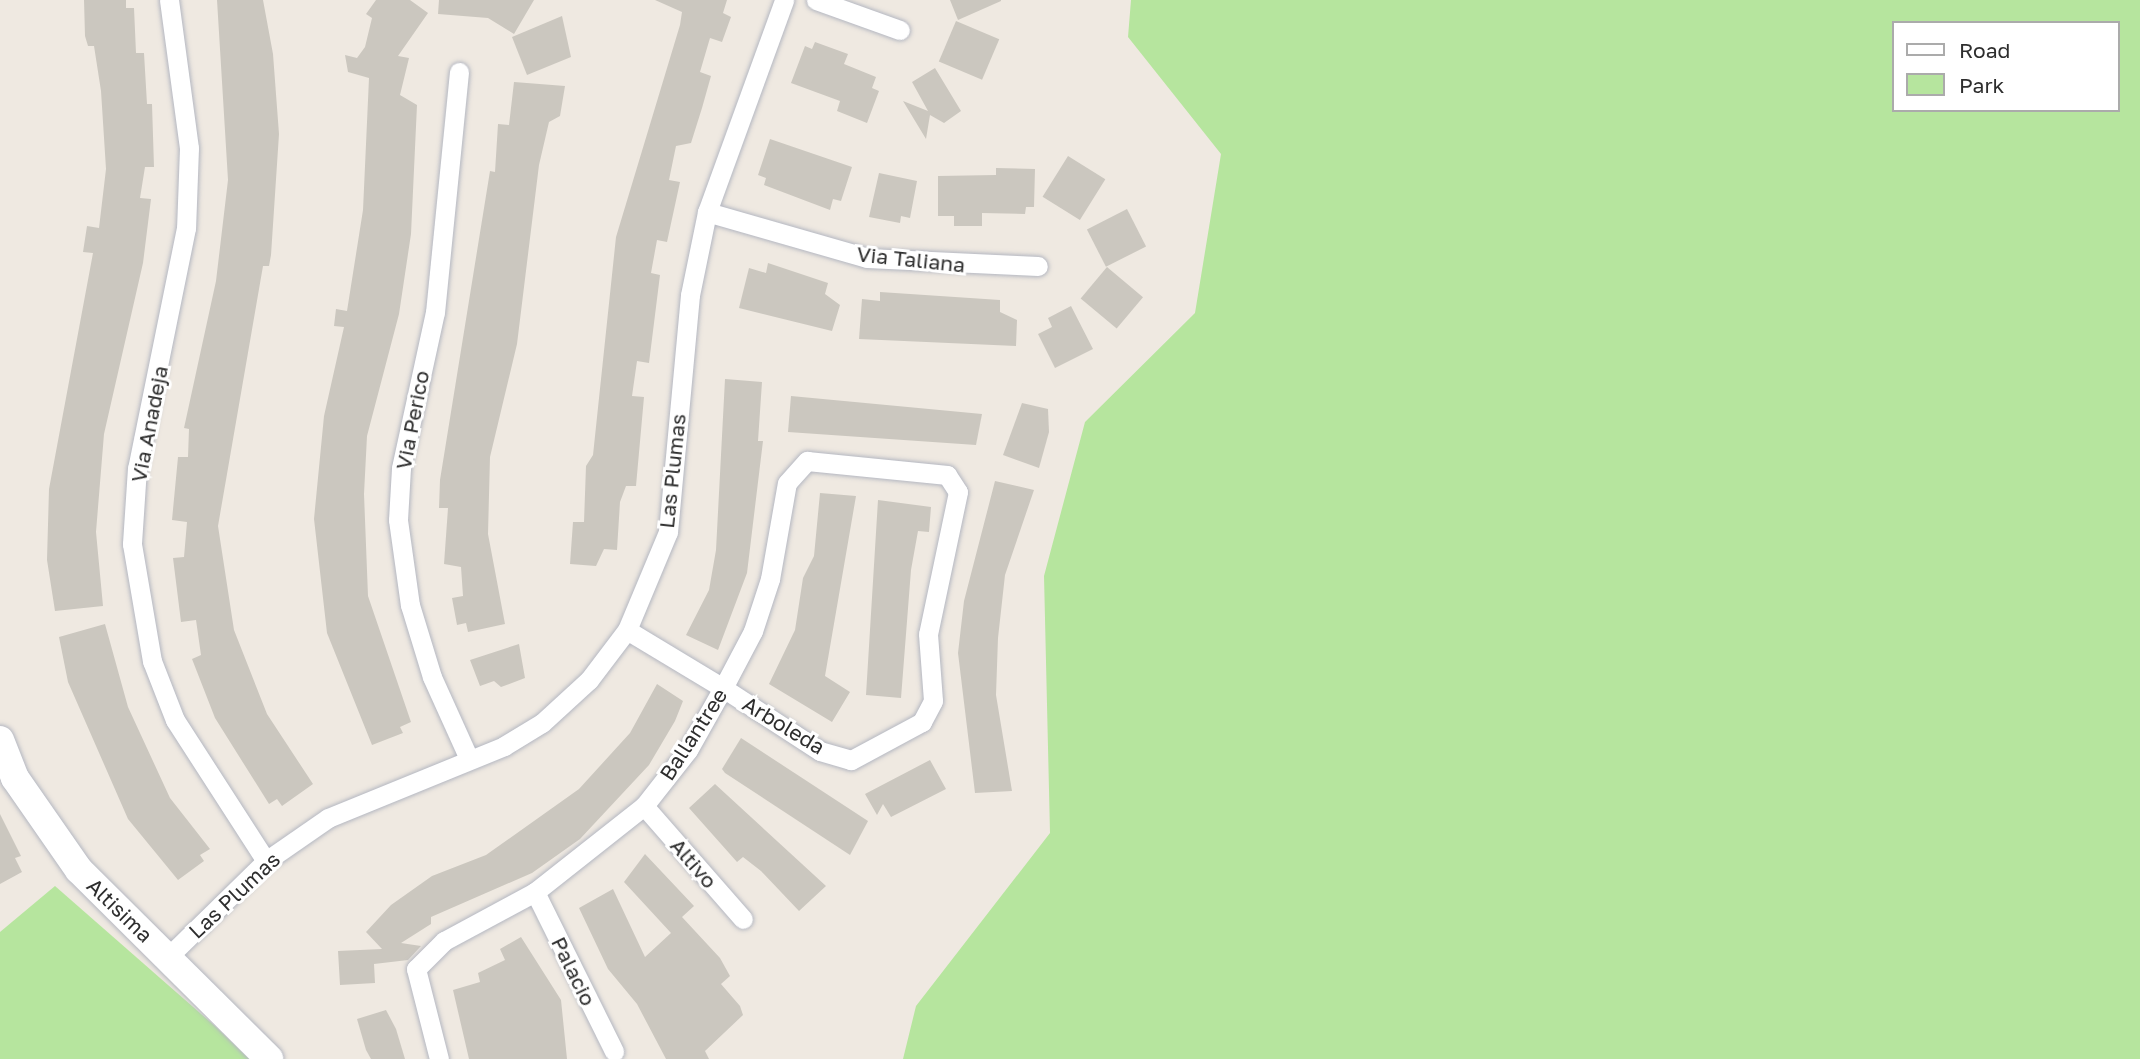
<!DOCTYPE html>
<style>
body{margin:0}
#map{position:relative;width:2140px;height:1059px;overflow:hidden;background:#efe9e1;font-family:"Golos Text",sans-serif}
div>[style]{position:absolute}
.green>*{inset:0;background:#b6e59e}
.building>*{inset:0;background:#cbc7bf;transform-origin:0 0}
.roads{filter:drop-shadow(0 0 2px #b4b7c1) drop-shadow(0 0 2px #b4b7c1)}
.street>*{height:19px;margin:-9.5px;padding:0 9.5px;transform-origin:9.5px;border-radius:9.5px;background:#fff}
.secondary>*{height:28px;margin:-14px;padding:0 14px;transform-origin:14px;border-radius:14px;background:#fff}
span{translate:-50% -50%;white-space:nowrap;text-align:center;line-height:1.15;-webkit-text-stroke:6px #fff;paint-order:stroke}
.street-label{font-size:21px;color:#2e2e2e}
.legend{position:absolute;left:1892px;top:21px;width:228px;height:91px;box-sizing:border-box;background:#fff;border:2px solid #ababab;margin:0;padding:9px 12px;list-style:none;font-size:21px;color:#2e2e2e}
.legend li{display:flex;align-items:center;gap:14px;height:35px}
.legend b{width:35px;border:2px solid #ababab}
</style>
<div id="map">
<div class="green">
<div style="clip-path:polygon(evenodd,1131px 0,2140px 0,2140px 1059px,903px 1059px,916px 1006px,1050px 833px,1044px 576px,1085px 422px,1195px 313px,1221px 154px,1128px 37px,1131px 0,1893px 23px,2117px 23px,2117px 110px,1893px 110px,1893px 23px)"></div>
<div style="clip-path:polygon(55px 886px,216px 1027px,249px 1059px,0 1059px,0 932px)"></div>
</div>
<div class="building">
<div style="clip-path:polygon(84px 0,126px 0,126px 8px,134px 8px,136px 53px,144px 53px,147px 104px,152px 104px,154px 167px,145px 167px,140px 198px,151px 199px,143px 263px,104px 434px,96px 532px,103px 606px,55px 611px,47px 560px,49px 489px,93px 253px,83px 252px,87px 226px,99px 228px,106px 169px,101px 91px,94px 46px,88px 46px,85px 36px)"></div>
<div style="clip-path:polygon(217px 0,263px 0,273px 54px,279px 134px,271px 255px,269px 266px,263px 266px,218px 526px,234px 630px,267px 714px,313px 784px,282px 806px,277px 799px,269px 804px,215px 718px,192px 659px,201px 655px,196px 620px,181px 622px,173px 558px,184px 557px,187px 522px,172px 520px,178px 457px,188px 457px,189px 429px,184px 428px,216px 281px,228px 180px)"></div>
<div style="clip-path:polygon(376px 0,410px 0,428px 13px,398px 56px,409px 58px,400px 95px,417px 105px,411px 234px,399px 314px,367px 436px,364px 494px,368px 596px,411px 722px,400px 727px,403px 733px,372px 745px,327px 633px,314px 519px,324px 416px,344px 327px,334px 326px,336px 309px,347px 311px,363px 210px,369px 78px,348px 72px,345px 55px,357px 58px,365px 47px,372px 18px,366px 14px)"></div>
<div style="clip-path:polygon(439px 0,534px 0,514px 34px,488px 18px,438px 14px)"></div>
<div style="clip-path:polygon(655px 0,727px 0,723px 13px,731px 17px,722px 42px,710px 38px,700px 72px,711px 76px,702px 108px,691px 143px,676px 146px,669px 180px,680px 182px,667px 242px,657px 240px,651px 273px,660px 275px,649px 363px,637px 361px,632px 396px,644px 397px,636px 486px,626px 486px,620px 502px,617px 550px,604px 549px,596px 566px,570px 564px,573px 522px,584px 522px,586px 466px,593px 455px,616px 237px,680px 25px,682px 12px)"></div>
<div style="clip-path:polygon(950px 0,1001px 0,1001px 1px,958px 20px)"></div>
<div style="clip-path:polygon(562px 16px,571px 57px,527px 75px,512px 37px)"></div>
<div style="left:956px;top:21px;width:47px;height:44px;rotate:23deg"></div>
<div style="clip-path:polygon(815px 42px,848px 54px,844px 64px,876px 77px,872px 88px,879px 91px,867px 123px,837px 111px,840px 101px,791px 83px,805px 46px,812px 49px)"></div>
<div style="clip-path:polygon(935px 68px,961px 111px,944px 123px,930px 115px,926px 139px,903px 101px,928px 111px,912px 82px)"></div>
<div style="clip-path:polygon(514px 82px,565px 86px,560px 116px,549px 122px,539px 165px,517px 344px,490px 457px,488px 534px,505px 624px,468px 632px,466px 623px,457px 625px,452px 598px,463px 596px,461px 567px,444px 564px,448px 508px,439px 508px,440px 480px,490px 171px,495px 172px,498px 124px,509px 125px)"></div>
<div style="clip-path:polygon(770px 139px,852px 167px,841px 201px,833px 199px,830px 210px,764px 185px,766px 178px,758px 175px)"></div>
<div style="left:1068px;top:156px;width:44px;height:48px;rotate:32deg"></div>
<div style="clip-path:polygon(996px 168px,1035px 169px,1034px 207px,1026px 207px,1025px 214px,982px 213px,982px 226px,954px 226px,954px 216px,938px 216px,938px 176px,996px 175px)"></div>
<div style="clip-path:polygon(879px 173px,917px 181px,910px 218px,901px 216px,900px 223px,869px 217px)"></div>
<div style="left:1127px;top:209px;width:42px;height:45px;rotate:63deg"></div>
<div style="clip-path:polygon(768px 263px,828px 283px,825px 294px,840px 305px,832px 331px,739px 308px,749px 268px,766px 273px)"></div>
<div style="left:1107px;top:267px;width:47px;height:41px;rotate:40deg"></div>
<div style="clip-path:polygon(880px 292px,1000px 300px,1000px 312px,1017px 320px,1016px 346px,859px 339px,862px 299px,880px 301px)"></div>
<div style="clip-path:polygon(1071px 306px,1093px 349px,1055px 368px,1038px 334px,1052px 327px,1048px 318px)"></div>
<div style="clip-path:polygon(725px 379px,762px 382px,758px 441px,763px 441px,747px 573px,718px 650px,686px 635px,709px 590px,716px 550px)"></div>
<div style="clip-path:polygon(791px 396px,982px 414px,976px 445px,788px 432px)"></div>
<div style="clip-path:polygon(1022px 403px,1048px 409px,1049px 432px,1039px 468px,1003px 455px)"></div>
<div style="clip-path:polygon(995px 481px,1034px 490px,1005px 575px,998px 638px,996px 695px,1012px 791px,975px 793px,958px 653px,964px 601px)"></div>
<div style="clip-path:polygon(820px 493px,856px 496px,825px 676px,850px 692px,832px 722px,769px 684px,795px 630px,803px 578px,814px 556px)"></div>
<div style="clip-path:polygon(878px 500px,931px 507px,929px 532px,918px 531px,911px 570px,901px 698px,866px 695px)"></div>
<div style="clip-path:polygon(105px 624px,128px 707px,170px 798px,210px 849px,200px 855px,204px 861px,178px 880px,128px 819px,68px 682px,59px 637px)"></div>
<div style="clip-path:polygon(519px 644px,525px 678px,501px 687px,494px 681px,480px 686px,470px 660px)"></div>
<div style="clip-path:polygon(657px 684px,683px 701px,675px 721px,649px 765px,580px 839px,532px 873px,431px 917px,431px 924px,401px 943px,421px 946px,408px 960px,374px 964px,375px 983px,340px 985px,338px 951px,382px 949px,366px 932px,391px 905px,432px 876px,486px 855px,579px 789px,630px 733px)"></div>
<div style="clip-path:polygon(741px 738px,868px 821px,850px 855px,725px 773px,722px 769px)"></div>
<div style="clip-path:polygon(930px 760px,946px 789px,891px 817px,883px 804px,877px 815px,865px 794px)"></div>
<div style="clip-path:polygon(715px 784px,826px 886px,799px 911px,761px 871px,743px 857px,737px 862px,689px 808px)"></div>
<div style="clip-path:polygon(0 814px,21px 856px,15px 858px,22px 872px,0 884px)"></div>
<div style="clip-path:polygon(645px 854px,694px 906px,682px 917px,720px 958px,730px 976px,721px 984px,740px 1006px,743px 1015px,705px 1051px,709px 1059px,666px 1059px,637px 1004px,608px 969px,579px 908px,613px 889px,645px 957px,671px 933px,624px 882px)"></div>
<div style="clip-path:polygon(521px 937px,561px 1000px,567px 1059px,469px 1059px,453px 990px,480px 982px,478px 973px,505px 960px,500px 949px)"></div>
<div style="clip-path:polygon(386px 1010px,396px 1029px,405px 1059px,371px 1059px,366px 1050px,357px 1019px)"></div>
</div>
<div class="roads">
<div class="street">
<div style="left:169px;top:0;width:149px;rotate:82.3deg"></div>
<div style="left:189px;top:148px;width:80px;rotate:92.1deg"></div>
<div style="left:186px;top:228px;width:245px;rotate:101.5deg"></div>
<div style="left:137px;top:468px;width:76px;rotate:93.8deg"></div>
<div style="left:132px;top:544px;width:119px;rotate:80.3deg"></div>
<div style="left:152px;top:661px;width:63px;rotate:68.7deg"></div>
<div style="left:175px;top:720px;width:168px;rotate:57.2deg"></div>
<div style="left:816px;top:0;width:89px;rotate:19.7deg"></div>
<div style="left:459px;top:72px;width:241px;rotate:95.7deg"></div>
<div style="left:435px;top:312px;width:160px;rotate:102.3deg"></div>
<div style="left:401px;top:468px;width:52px;rotate:93.3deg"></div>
<div style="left:398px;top:520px;width:86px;rotate:82deg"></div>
<div style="left:410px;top:605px;width:75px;rotate:73deg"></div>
<div style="left:432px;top:677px;width:90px;rotate:65.7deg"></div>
<div style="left:707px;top:212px;width:166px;rotate:16deg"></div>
<div style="left:867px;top:258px;width:171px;rotate:2.7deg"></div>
<div style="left:644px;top:806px;width:150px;rotate:48.8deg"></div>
<div style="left:535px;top:892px;width:178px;rotate:63.6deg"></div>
<div style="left:170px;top:955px;width:134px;rotate:-44.4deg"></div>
<div style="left:266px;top:861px;width:75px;rotate:-34.7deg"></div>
<div style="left:328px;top:818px;width:190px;rotate:-22.2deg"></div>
<div style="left:504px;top:746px;width:44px;rotate:-31.2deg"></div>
<div style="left:542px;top:723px;width:64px;rotate:-42.5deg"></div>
<div style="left:589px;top:680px;width:63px;rotate:-52.8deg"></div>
<div style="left:627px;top:630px;width:106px;rotate:-67.3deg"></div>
<div style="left:668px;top:532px;width:238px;rotate:-84.7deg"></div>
<div style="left:690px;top:295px;width:85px;rotate:-78.4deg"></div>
<div style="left:707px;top:212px;width:226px;rotate:-70deg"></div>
<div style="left:439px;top:1059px;width:93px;rotate:-104.3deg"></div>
<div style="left:416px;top:969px;width:40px;rotate:-45deg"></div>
<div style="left:444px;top:941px;width:103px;rotate:-28.3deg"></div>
<div style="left:535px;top:892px;width:139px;rotate:-38.3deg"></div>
<div style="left:644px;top:806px;width:71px;rotate:-51.8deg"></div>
<div style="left:688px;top:750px;width:71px;rotate:-60.6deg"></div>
<div style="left:723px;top:688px;width:64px;rotate:-62.2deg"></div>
<div style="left:753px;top:631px;width:55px;rotate:-71.9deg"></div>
<div style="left:770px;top:579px;width:97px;rotate:-80deg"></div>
<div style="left:787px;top:483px;width:30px;rotate:-48deg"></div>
<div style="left:807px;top:461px;width:141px;rotate:5.7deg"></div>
<div style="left:947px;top:475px;width:20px;rotate:57deg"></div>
<div style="left:958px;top:492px;width:145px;rotate:101.9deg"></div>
<div style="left:928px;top:634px;width:67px;rotate:85.7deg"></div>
<div style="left:933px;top:701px;width:24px;rotate:118deg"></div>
<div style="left:922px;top:722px;width:81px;rotate:151.8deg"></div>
<div style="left:851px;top:760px;width:32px;rotate:-164deg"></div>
<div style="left:820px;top:751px;width:116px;rotate:-147deg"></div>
<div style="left:723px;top:688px;width:112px;rotate:-148.9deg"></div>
</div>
<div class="secondary">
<div style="left:0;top:740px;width:41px;rotate:68.5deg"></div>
<div style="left:15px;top:778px;width:112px;rotate:55.2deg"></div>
<div style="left:79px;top:870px;width:268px;rotate:44.8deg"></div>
</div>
</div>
<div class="street-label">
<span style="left:911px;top:259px;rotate:6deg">Via Taliana</span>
<span style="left:412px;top:420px;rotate:-79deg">Via Perico</span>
<span style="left:149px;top:424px;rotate:-79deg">Via Anadeja</span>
<span style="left:672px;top:471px;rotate:-84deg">Las Plumas</span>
<span style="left:784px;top:725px;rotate:31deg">Arboleda</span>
<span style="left:693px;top:734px;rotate:-57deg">Ballantree</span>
<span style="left:694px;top:863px;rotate:49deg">Altivo</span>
<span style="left:234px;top:895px;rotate:-43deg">Las Plumas</span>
<span style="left:120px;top:910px;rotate:44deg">Altisima</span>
<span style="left:574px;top:971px;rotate:64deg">Palacio</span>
</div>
<ul class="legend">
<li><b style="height:9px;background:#fff"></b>Road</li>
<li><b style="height:19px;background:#b6e59e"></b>Park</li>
</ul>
</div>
